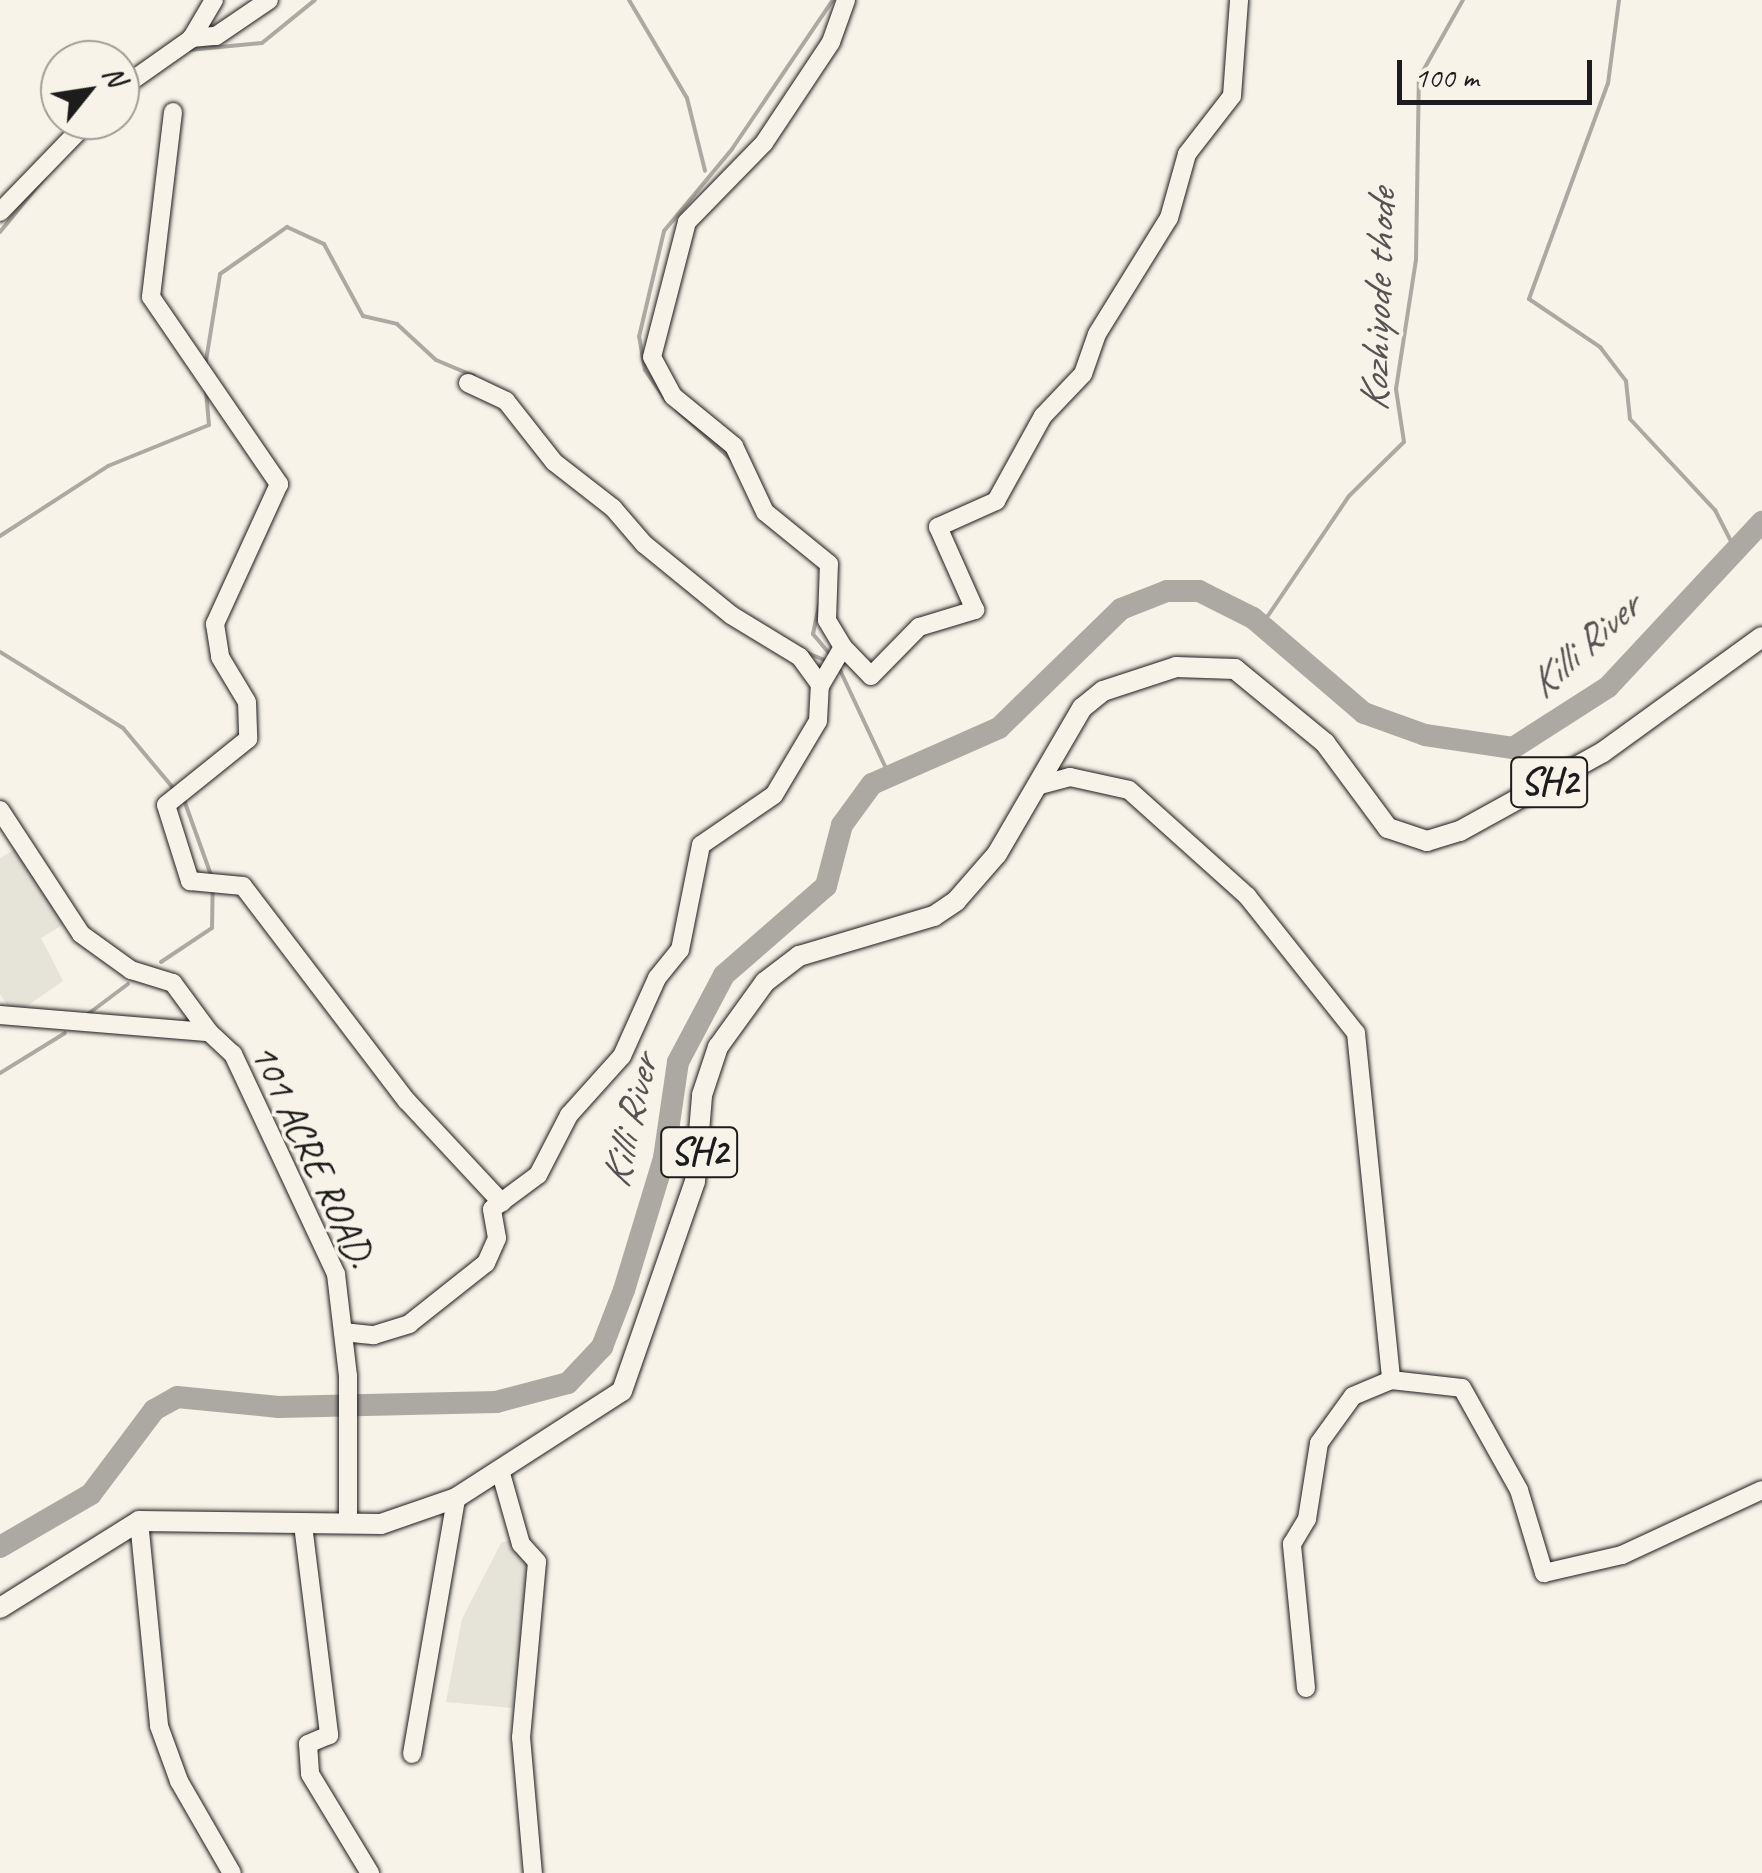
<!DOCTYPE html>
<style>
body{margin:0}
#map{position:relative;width:1762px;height:1873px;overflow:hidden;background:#f7f3e8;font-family:Caveat,sans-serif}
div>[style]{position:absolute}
.built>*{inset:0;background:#e6e3d9}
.stream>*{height:4px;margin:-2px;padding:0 2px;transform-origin:2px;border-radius:2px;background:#aca9a2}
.river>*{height:22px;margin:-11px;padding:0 11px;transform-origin:11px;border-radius:11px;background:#aca9a2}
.roads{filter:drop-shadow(0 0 2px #1c1c1c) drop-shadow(0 0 2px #1c1c1c)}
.minor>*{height:18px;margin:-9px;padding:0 9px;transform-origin:9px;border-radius:9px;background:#f7f3e8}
.major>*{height:20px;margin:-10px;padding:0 10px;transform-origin:10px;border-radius:10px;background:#f7f3e8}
span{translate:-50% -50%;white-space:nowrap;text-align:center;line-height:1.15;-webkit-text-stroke:8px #f7f3e8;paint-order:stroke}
.shield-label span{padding:2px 8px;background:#f7f3e8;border:2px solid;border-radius:8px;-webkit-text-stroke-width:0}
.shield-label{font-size:38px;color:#1c1c1c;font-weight:700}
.street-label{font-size:40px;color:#1c1c1c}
.water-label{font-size:42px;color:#565452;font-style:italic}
.north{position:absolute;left:40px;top:40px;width:100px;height:100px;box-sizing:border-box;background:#f7f3e8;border:2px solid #9f9d96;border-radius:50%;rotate:60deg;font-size:28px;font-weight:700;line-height:40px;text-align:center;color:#1c1c1c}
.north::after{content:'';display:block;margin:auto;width:35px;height:45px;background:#1c1c1c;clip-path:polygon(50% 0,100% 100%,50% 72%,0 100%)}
.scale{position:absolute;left:1397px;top:60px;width:195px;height:45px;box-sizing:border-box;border:5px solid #1c1c1c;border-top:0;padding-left:12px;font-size:30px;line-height:35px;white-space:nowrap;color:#1c1c1c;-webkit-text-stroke:8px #f7f3e8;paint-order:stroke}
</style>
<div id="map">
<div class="built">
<div style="clip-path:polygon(15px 849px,66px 923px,41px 938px,63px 981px,14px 1015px,0 994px,0 858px)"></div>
<div style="clip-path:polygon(511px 1540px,532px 1565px,512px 1708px,446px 1702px,462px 1619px,501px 1543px)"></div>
</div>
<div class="stream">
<div style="left:629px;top:0;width:114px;rotate:59.4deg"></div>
<div style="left:687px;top:98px;width:75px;rotate:76.1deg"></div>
<div style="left:1619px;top:0;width:84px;rotate:97.5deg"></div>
<div style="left:1608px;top:83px;width:230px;rotate:110.1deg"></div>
<div style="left:1529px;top:299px;width:86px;rotate:34.1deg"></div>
<div style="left:1600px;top:347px;width:43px;rotate:52.6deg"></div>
<div style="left:1626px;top:381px;width:38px;rotate:84deg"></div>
<div style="left:1630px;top:419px;width:125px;rotate:47deg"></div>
<div style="left:1715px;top:510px;width:48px;rotate:62.9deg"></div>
<div style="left:189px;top:50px;width:73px;rotate:-5.5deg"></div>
<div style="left:262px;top:43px;width:68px;rotate:-39.1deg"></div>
<div style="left:0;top:232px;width:71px;rotate:-50.7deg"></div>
<div style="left:205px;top:367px;width:94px;rotate:-80.8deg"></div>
<div style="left:220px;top:274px;width:82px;rotate:-35deg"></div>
<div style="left:287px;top:227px;width:41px;rotate:24.7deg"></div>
<div style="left:324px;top:244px;width:82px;rotate:61.6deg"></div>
<div style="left:363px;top:316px;width:35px;rotate:13deg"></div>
<div style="left:397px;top:324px;width:53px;rotate:42.7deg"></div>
<div style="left:436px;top:360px;width:41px;rotate:22.8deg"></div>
<div style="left:666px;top:400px;width:37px;rotate:-125deg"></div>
<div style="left:645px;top:370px;width:34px;rotate:-100deg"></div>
<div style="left:639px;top:337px;width:109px;rotate:-76.7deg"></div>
<div style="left:664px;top:231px;width:107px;rotate:-50.3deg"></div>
<div style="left:732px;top:149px;width:180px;rotate:-55.9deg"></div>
<div style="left:677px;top:410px;width:76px;rotate:42.3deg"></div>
<div style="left:0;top:536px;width:129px;rotate:-32.9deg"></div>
<div style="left:108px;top:466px;width:109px;rotate:-22.1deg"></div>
<div style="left:209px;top:425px;width:34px;rotate:-95deg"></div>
<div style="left:820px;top:601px;width:34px;rotate:102deg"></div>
<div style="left:813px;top:634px;width:26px;rotate:50deg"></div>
<div style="left:1261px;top:626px;width:157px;rotate:-55.9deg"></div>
<div style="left:1349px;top:496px;width:77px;rotate:-44.5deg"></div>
<div style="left:1404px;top:442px;width:54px;rotate:-98.6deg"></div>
<div style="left:1396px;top:389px;width:131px;rotate:-81.2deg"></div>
<div style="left:1416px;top:260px;width:182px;rotate:-89.1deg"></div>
<div style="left:1419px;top:78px;width:90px;rotate:-60.6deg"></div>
<div style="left:803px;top:651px;width:25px;rotate:23deg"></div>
<div style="left:0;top:652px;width:145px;rotate:31.7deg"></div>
<div style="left:123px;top:728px;width:80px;rotate:50.1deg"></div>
<div style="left:839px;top:668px;width:123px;rotate:64.9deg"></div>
<div style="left:184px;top:800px;width:80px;rotate:70.2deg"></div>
<div style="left:161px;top:962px;width:61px;rotate:-33.7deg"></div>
<div style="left:212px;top:928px;width:39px;rotate:-89deg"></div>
<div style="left:88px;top:1014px;width:50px;rotate:-36.9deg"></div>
<div style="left:0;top:1073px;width:76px;rotate:-31.6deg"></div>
</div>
<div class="river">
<div style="left:0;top:1547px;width:105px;rotate:-30.2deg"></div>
<div style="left:91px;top:1494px;width:105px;rotate:-53.1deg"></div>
<div style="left:154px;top:1410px;width:26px;rotate:-29deg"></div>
<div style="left:177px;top:1397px;width:102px;rotate:5.6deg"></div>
<div style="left:279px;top:1407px;width:217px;rotate:-1.3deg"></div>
<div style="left:496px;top:1402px;width:74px;rotate:-14.8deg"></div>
<div style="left:568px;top:1383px;width:50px;rotate:-46.6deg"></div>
<div style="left:602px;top:1347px;width:61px;rotate:-68.9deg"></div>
<div style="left:624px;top:1290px;width:138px;rotate:-73.1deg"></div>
<div style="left:664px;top:1158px;width:97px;rotate:-81.7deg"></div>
<div style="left:678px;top:1062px;width:98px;rotate:-62.1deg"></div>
<div style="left:724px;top:975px;width:135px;rotate:-41.1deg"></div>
<div style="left:826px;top:886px;width:63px;rotate:-75.3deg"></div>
<div style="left:842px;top:825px;width:51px;rotate:-53.8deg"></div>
<div style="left:872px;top:784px;width:139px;rotate:-23.8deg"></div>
<div style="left:999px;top:728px;width:170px;rotate:-44.3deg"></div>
<div style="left:1121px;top:609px;width:49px;rotate:-21.4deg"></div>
<div style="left:1167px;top:591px;width:32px"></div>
<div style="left:1199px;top:591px;width:60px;rotate:26.6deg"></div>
<div style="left:1253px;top:618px;width:146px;rotate:40.6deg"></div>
<div style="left:1364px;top:713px;width:65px;rotate:19.8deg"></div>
<div style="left:1425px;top:735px;width:89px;rotate:8.4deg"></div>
<div style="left:1513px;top:748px;width:113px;rotate:-32.7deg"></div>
<div style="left:1608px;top:687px;width:226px;rotate:-47deg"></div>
</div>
<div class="roads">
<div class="minor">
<div style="left:191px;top:38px;width:25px;rotate:-5deg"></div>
<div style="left:216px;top:36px;width:64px;rotate:-34.2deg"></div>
<div style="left:120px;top:89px;width:87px;rotate:-35.2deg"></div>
<div style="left:191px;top:39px;width:45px;rotate:-59.5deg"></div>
<div style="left:173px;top:112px;width:186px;rotate:96.8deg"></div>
<div style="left:151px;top:297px;width:227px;rotate:55.6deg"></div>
<div style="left:279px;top:484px;width:154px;rotate:114.6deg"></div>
<div style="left:215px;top:624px;width:33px;rotate:81deg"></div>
<div style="left:220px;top:657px;width:52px;rotate:59deg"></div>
<div style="left:247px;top:702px;width:37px;rotate:88deg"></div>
<div style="left:248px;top:739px;width:105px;rotate:141.2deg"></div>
<div style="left:166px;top:805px;width:80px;rotate:72.5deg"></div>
<div style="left:190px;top:881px;width:53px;rotate:5.4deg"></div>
<div style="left:243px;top:886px;width:270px;rotate:52.7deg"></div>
<div style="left:407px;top:1101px;width:139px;rotate:47deg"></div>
<div style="left:0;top:212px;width:128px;rotate:-45.9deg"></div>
<div style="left:468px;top:383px;width:42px;rotate:25.3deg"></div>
<div style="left:506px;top:401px;width:78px;rotate:51.8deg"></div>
<div style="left:554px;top:462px;width:75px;rotate:37.9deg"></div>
<div style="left:613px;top:508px;width:48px;rotate:49.3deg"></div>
<div style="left:644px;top:544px;width:112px;rotate:39.2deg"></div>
<div style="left:731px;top:615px;width:81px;rotate:31.3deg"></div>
<div style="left:800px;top:657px;width:34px;rotate:54deg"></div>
<div style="left:843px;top:647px;width:40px;rotate:46deg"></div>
<div style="left:871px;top:676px;width:69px;rotate:-45.6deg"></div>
<div style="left:919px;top:627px;width:59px;rotate:-16.9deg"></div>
<div style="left:975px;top:610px;width:91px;rotate:-114deg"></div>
<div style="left:938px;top:527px;width:64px;rotate:-24.1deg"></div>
<div style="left:996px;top:501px;width:97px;rotate:-61.1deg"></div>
<div style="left:1043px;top:416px;width:58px;rotate:-46.4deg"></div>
<div style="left:1083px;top:374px;width:42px;rotate:-70.7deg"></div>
<div style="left:1097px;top:334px;width:137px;rotate:-58.2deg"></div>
<div style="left:1169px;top:218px;width:66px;rotate:-74.3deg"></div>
<div style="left:1187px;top:154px;width:73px;rotate:-52.2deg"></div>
<div style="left:1232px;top:96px;width:96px;rotate:-85.8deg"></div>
<div style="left:1040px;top:785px;width:31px;rotate:-15deg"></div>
<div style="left:1070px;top:777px;width:60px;rotate:12.4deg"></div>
<div style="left:1129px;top:790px;width:159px;rotate:41.9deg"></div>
<div style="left:1247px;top:896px;width:175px;rotate:51.5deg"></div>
<div style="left:1356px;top:1033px;width:349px;rotate:84.2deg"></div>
<div style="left:0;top:810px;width:148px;rotate:56.8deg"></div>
<div style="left:81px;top:934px;width:62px;rotate:35.8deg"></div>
<div style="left:131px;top:970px;width:44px;rotate:17.2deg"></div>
<div style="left:173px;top:983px;width:61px;rotate:53.7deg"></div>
<div style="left:0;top:1015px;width:210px;rotate:4.7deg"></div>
<div style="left:209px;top:1032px;width:33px;rotate:43deg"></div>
<div style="left:233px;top:1054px;width:243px;rotate:64.9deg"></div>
<div style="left:336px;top:1274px;width:103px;rotate:83.3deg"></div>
<div style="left:348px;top:1376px;width:148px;rotate:90deg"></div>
<div style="left:343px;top:1332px;width:31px;rotate:6deg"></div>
<div style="left:374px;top:1335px;width:37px;rotate:-17deg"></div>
<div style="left:409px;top:1324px;width:98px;rotate:-38.4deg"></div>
<div style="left:486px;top:1263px;width:27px;rotate:-66deg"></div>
<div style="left:497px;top:1238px;width:29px;rotate:-100deg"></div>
<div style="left:492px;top:1209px;width:57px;rotate:-36.5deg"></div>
<div style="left:538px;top:1175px;width:68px;rotate:-62.7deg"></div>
<div style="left:569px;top:1115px;width:79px;rotate:-48.1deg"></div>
<div style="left:622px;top:1056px;width:85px;rotate:-65.8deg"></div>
<div style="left:657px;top:978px;width:36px;rotate:-51deg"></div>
<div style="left:680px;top:950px;width:107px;rotate:-78.7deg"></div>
<div style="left:701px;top:845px;width:88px;rotate:-34.4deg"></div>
<div style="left:774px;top:795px;width:86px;rotate:-59.3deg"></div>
<div style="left:818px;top:721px;width:35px;rotate:-87deg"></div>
<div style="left:820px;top:686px;width:45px;rotate:-59.5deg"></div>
<div style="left:843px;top:647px;width:31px;rotate:-121deg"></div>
<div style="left:827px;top:620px;width:56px;rotate:-88deg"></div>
<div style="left:829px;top:564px;width:82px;rotate:-140.9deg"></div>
<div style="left:765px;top:512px;width:73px;rotate:-115.2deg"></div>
<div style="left:734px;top:446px;width:79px;rotate:-140.7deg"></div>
<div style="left:673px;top:396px;width:44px;rotate:-118.3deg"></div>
<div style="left:652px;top:357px;width:139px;rotate:-75.5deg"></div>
<div style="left:687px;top:222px;width:110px;rotate:-45.7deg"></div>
<div style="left:764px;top:143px;width:121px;rotate:-56.4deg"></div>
<div style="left:831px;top:42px;width:45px;rotate:-70.3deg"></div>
<div style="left:500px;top:1470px;width:77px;rotate:74.2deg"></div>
<div style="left:521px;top:1544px;width:24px;rotate:48deg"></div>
<div style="left:537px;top:1562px;width:176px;rotate:95.2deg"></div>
<div style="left:521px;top:1737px;width:137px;rotate:85deg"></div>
<div style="left:139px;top:1521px;width:206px;rotate:84.4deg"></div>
<div style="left:159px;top:1726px;width:59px;rotate:70deg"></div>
<div style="left:179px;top:1781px;width:106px;rotate:60.1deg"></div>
<div style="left:303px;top:1525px;width:212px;rotate:82.9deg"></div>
<div style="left:329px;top:1735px;width:23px;rotate:157deg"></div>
<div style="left:308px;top:1744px;width:30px;rotate:86deg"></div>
<div style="left:310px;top:1774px;width:116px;rotate:58.8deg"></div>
<div style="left:1306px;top:1688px;width:145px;rotate:-95.6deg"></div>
<div style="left:1292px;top:1544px;width:29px;rotate:-59deg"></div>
<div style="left:1307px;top:1519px;width:77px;rotate:-81deg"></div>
<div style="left:1319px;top:1443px;width:58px;rotate:-54.1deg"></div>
<div style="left:1353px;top:1396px;width:41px;rotate:-22.8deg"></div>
<div style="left:1391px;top:1380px;width:71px;rotate:6.4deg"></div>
<div style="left:1462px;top:1388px;width:117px;rotate:60.8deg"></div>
<div style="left:1519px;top:1490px;width:87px;rotate:73.2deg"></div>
<div style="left:1544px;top:1573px;width:80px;rotate:-13deg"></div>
<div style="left:1622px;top:1555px;width:154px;rotate:-24.9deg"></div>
<div style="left:412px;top:1754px;width:260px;rotate:-80.2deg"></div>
</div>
<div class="major">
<div style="left:0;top:1608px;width:164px;rotate:-32deg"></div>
<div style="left:139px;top:1521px;width:242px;rotate:0.7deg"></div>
<div style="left:381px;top:1524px;width:79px;rotate:-19.1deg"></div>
<div style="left:456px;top:1498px;width:197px;rotate:-32.8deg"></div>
<div style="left:622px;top:1391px;width:222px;rotate:-70.8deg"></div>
<div style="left:695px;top:1181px;width:86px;rotate:-85.3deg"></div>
<div style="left:702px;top:1095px;width:51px;rotate:-71.6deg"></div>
<div style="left:718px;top:1047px;width:80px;rotate:-54.1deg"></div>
<div style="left:765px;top:982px;width:43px;rotate:-37.4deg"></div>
<div style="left:799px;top:956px;width:141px;rotate:-16.5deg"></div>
<div style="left:934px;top:916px;width:27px;rotate:-34deg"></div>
<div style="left:956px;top:901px;width:62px;rotate:-48.9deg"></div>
<div style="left:997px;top:854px;width:169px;rotate:-59.8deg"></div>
<div style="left:1082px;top:708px;width:27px;rotate:-39deg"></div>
<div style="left:1103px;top:691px;width:77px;rotate:-18.2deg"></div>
<div style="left:1176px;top:667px;width:59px;rotate:1.9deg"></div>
<div style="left:1235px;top:669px;width:117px;rotate:39.4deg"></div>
<div style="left:1325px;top:743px;width:106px;rotate:53.5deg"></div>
<div style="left:1388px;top:828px;width:41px;rotate:18.4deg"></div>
<div style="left:1427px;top:841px;width:34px;rotate:-17deg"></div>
<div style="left:1460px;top:831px;width:163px;rotate:-28.9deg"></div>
<div style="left:1603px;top:752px;width:196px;rotate:-35.9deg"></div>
</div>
</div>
<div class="shield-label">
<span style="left:1549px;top:782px">SH2</span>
<span style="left:699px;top:1152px">SH2</span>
</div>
<div class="street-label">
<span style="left:313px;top:1155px;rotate:65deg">101 ACRE ROAD.</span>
</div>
<div class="water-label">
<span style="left:1378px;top:301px;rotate:-88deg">Kozhiyode thode</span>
<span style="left:1584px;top:646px;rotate:-42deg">Killi River</span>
<span style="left:630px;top:1122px;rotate:-77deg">Killi River</span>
</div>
<div class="north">N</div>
<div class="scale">100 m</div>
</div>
